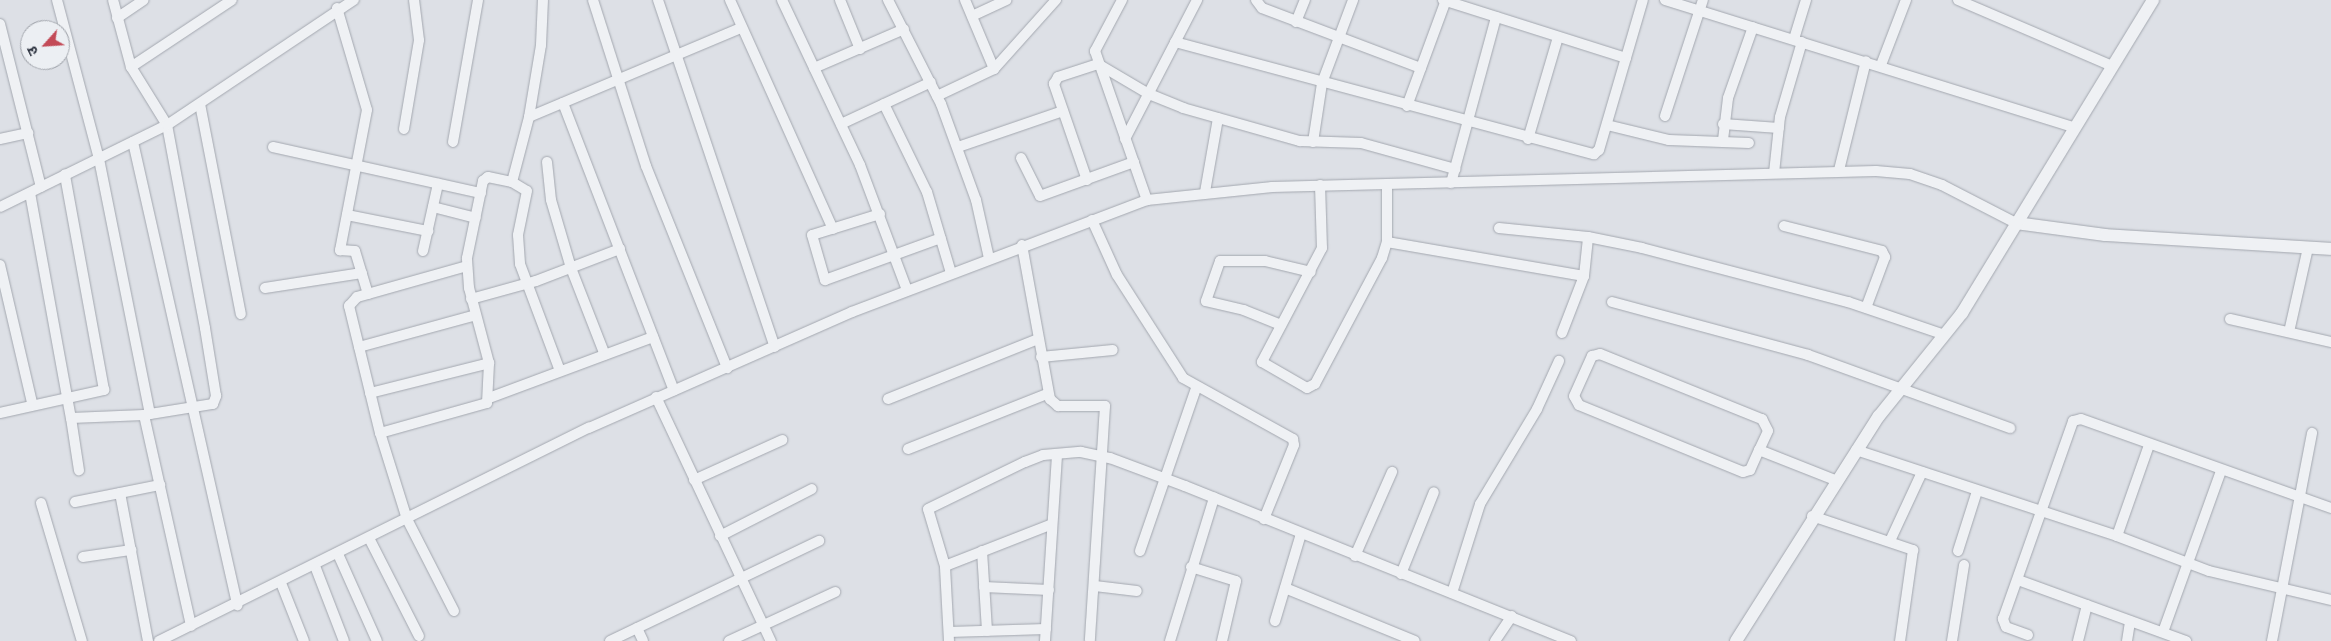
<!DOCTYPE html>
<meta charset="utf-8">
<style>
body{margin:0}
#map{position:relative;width:2331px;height:641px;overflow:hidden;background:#dde0e6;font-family:"Open Sans","Noto Sans Devanagari",sans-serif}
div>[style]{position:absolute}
.roads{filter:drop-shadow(0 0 1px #a3a7af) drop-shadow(0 0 1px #a3a7af)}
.minor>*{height:10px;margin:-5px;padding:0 5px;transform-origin:5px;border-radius:5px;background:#eff1f4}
.tertiary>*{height:12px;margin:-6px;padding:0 6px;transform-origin:6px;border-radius:6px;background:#eff1f4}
span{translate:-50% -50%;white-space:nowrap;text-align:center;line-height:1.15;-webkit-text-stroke:5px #eceff3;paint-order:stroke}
.north{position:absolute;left:20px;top:20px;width:50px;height:50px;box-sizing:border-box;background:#eceff3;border:1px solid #9ea2a9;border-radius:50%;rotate:244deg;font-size:14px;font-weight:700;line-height:20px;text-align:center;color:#282e3b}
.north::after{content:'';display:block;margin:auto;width:18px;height:22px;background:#c34a57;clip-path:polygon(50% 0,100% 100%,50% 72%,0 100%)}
</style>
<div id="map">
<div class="roads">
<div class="minor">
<div style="left:57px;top:0;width:164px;rotate:75.2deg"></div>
<div style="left:99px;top:159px;width:260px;rotate:78.7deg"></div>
<div style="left:593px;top:0;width:174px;rotate:72.3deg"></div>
<div style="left:646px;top:166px;width:218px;rotate:68.1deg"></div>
<div style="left:658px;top:0;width:366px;rotate:71.4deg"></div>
<div style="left:730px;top:0;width:251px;rotate:65.8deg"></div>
<div style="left:782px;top:0;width:183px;rotate:64.7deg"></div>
<div style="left:860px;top:165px;width:134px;rotate:69.4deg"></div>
<div style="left:840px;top:0;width:53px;rotate:67.8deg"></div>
<div style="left:888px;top:0;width:117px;rotate:63deg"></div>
<div style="left:941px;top:104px;width:102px;rotate:70deg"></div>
<div style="left:976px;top:200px;width:59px;rotate:77.4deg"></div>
<div style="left:965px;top:0;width:75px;rotate:67.2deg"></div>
<div style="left:1122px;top:0;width:58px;rotate:117.9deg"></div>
<div style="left:1095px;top:51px;width:158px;rotate:70.8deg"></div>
<div style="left:1256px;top:0;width:10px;rotate:53deg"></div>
<div style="left:1262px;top:8px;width:170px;rotate:20.7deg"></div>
<div style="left:1443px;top:0;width:192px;rotate:17.6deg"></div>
<div style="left:1665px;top:0;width:428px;rotate:17.3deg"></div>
<div style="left:1958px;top:0;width:168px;rotate:23.2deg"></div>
<div style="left:337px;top:8px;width:106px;rotate:73.6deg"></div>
<div style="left:367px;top:110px;width:143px;rotate:100.9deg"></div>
<div style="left:340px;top:250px;width:15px;rotate:4deg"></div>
<div style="left:355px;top:251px;width:45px;rotate:73.2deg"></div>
<div style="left:972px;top:16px;width:38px;rotate:-25deg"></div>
<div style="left:117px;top:18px;width:32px;rotate:-34deg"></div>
<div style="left:1296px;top:22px;width:24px;rotate:-68deg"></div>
<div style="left:0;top:24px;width:168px;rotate:75.9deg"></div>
<div style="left:1794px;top:39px;width:41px;rotate:-72.9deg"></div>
<div style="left:1175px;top:42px;width:434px;rotate:15deg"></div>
<div style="left:1594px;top:154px;width:6px;rotate:-39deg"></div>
<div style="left:1599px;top:150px;width:156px;rotate:-73.7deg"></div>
<div style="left:1881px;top:65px;width:70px;rotate:-69deg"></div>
<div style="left:131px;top:67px;width:121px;rotate:-33.6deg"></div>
<div style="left:814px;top:68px;width:98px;rotate:-23.4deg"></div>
<div style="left:937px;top:96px;width:63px;rotate:-25.3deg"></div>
<div style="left:994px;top:69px;width:93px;rotate:-48.1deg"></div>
<div style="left:563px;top:103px;width:308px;rotate:68.9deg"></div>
<div style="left:200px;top:104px;width:214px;rotate:79deg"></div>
<div style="left:884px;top:104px;width:98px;rotate:64deg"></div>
<div style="left:927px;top:192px;width:84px;rotate:73.5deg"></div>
<div style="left:1407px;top:106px;width:113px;rotate:-69.8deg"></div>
<div style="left:1665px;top:116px;width:122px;rotate:-71.9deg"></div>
<div style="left:529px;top:117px;width:230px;rotate:-22.8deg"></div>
<div style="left:841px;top:124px;width:99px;rotate:-25deg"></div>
<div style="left:1723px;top:124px;width:56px;rotate:4.1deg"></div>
<div style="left:1607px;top:125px;width:64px;rotate:13.6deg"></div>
<div style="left:1669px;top:140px;width:80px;rotate:2.1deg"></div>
<div style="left:404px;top:129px;width:90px;rotate:-80.4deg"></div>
<div style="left:419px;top:40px;width:40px;rotate:-97.1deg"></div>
<div style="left:0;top:139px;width:29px;rotate:-12deg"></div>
<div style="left:1125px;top:139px;width:157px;rotate:-62.6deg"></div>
<div style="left:1528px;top:139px;width:106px;rotate:-73.6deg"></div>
<div style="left:1723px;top:140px;width:42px;rotate:-83.2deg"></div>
<div style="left:1728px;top:98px;width:75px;rotate:-70.6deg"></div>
<div style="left:133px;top:142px;width:475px;rotate:77.3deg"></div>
<div style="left:453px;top:142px;width:144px;rotate:-80deg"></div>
<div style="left:1313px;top:142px;width:60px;rotate:-81.3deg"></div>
<div style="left:1322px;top:83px;width:89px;rotate:-69.5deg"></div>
<div style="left:273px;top:147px;width:213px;rotate:12.5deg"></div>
<div style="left:958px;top:147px;width:111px;rotate:-18.9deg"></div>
<div style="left:1021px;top:158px;width:42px;rotate:63.4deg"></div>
<div style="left:1040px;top:196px;width:100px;rotate:-19.9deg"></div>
<div style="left:547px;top:162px;width:38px;rotate:84deg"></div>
<div style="left:551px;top:200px;width:71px;rotate:73.6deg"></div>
<div style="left:571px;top:268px;width:93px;rotate:68.7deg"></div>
<div style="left:1839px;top:170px;width:112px;rotate:-76.1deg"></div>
<div style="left:1774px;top:173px;width:56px;rotate:-83.9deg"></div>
<div style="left:1780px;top:117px;width:78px;rotate:-73.7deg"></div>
<div style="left:1087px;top:180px;width:102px;rotate:-109deg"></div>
<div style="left:1054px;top:84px;width:8px;rotate:-60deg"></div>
<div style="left:1058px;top:77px;width:42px;rotate:-18deg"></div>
<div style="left:1098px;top:64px;width:59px;rotate:30.5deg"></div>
<div style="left:1149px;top:94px;width:37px;rotate:22deg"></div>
<div style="left:1183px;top:108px;width:122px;rotate:15.8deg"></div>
<div style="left:1300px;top:141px;width:61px;rotate:1.9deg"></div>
<div style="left:1361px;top:143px;width:98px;rotate:15.5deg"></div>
<div style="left:512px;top:182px;width:17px;rotate:31deg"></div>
<div style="left:527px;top:191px;width:45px;rotate:101.6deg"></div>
<div style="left:518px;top:235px;width:29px;rotate:86deg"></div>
<div style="left:520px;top:264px;width:114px;rotate:69.5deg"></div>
<div style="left:1451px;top:183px;width:172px;rotate:-74.8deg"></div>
<div style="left:1320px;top:185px;width:63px;rotate:88.2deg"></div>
<div style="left:1322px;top:248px;width:129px;rotate:117.8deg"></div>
<div style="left:1262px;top:362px;width:52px;rotate:30deg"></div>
<div style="left:1307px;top:388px;width:9px;rotate:-27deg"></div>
<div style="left:1315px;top:384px;width:143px;rotate:-62deg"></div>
<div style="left:1382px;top:258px;width:17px;rotate:-73deg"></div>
<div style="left:1387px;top:242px;width:58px;rotate:-90deg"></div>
<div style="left:1205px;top:192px;width:75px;rotate:-80deg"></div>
<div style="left:30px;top:193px;width:229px;rotate:79.7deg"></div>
<div style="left:71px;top:418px;width:73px;rotate:-2.4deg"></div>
<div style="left:144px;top:415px;width:70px;rotate:-9.1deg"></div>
<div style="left:213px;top:404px;width:9px;rotate:-69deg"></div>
<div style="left:216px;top:396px;width:69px;rotate:-99.2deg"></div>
<div style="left:205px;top:328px;width:207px;rotate:-100.6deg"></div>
<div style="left:167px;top:125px;width:68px;rotate:-121.8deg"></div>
<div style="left:131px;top:67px;width:69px;rotate:-105deg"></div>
<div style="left:0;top:207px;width:186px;rotate:-26.2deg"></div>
<div style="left:167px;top:125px;width:225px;rotate:-33.8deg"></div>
<div style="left:433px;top:207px;width:44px;rotate:14.3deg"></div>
<div style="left:880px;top:214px;width:71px;rotate:162.8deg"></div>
<div style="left:812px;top:235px;width:47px;rotate:73.9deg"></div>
<div style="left:825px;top:280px;width:123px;rotate:-19.9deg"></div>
<div style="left:347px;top:215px;width:83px;rotate:11.2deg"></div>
<div style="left:1092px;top:220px;width:60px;rotate:65.6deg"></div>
<div style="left:1117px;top:275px;width:122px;rotate:57.3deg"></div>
<div style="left:1183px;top:378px;width:126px;rotate:29deg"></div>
<div style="left:1293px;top:439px;width:6px;rotate:81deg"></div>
<div style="left:1294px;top:445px;width:80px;rotate:112.1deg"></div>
<div style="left:1784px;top:226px;width:101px;rotate:14.3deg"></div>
<div style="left:1882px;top:251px;width:7px;rotate:63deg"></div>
<div style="left:1885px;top:257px;width:54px;rotate:110.4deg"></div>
<div style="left:1499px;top:228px;width:89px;rotate:5.8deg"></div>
<div style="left:1588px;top:237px;width:55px;rotate:11.5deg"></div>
<div style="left:1642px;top:248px;width:213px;rotate:14.7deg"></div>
<div style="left:1848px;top:302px;width:102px;rotate:18.8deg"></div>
<div style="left:1387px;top:242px;width:200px;rotate:9.8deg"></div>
<div style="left:1022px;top:245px;width:157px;rotate:79.7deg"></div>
<div style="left:1050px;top:399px;width:11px;rotate:41deg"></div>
<div style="left:1058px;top:406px;width:47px"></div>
<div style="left:1105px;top:406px;width:235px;rotate:93.7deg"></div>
<div style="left:423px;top:251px;width:69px;rotate:-77.4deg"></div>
<div style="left:0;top:265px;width:142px;rotate:76.9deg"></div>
<div style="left:265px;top:288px;width:98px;rotate:-8.8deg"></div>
<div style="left:471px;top:299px;width:67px;rotate:-15.5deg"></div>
<div style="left:536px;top:281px;width:90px;rotate:-20.9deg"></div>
<div style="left:1612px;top:302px;width:203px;rotate:15.1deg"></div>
<div style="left:1808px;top:355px;width:215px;rotate:19.9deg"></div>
<div style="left:2230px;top:319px;width:104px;rotate:12.8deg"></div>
<div style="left:1281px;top:325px;width:40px;rotate:-158deg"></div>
<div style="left:1244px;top:310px;width:39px;rotate:-167deg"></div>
<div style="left:1206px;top:301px;width:42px;rotate:-70.7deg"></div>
<div style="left:1220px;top:261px;width:45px"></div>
<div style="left:1265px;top:261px;width:47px;rotate:13.4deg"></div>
<div style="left:2289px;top:332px;width:86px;rotate:-77.3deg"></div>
<div style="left:1562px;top:333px;width:61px;rotate:-68.9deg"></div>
<div style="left:1584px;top:276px;width:39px;rotate:-84deg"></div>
<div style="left:359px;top:347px;width:121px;rotate:-15.3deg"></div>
<div style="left:1041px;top:357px;width:72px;rotate:-5.6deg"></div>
<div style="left:370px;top:393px;width:123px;rotate:-14.1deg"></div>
<div style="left:656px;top:397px;width:270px;rotate:64.8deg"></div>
<div style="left:489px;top:398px;width:175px;rotate:-20.4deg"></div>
<div style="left:888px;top:399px;width:162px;rotate:-21.8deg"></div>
<div style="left:0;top:413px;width:107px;rotate:-12.5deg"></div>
<div style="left:104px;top:390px;width:219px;rotate:-100.3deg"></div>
<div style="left:144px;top:415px;width:216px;rotate:77.4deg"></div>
<div style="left:71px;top:418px;width:53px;rotate:81.3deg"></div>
<div style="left:380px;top:433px;width:111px;rotate:-15.7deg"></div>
<div style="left:487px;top:403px;width:40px;rotate:-87.1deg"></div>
<div style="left:489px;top:363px;width:78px;rotate:-104.9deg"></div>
<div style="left:469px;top:288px;width:30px;rotate:-94deg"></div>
<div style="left:467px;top:258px;width:79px;rotate:-78.3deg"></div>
<div style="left:483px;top:181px;width:6px;rotate:-39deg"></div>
<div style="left:488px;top:177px;width:25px;rotate:12deg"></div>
<div style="left:512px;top:182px;width:67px;rotate:-75.3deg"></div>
<div style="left:529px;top:117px;width:73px;rotate:-80.5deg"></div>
<div style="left:541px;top:45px;width:45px;rotate:-87.5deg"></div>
<div style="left:908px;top:449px;width:149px;rotate:-21.6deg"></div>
<div style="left:1759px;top:450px;width:22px;rotate:114deg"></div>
<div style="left:1750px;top:470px;width:7px;rotate:164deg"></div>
<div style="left:1743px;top:472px;width:177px;rotate:-157.8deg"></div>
<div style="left:1579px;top:405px;width:10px;rotate:-119deg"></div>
<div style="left:1574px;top:396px;width:44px;rotate:-65.8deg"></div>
<div style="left:1592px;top:356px;width:8px;rotate:-14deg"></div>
<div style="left:1600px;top:354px;width:175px;rotate:21.9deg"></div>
<div style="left:1762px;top:419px;width:13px;rotate:63deg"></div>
<div style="left:1768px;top:431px;width:21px;rotate:115deg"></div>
<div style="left:1759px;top:450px;width:82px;rotate:21.5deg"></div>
<div style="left:1856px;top:450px;width:275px;rotate:18.2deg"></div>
<div style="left:2117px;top:536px;width:98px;rotate:20.8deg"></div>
<div style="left:2209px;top:571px;width:125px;rotate:13.4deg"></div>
<div style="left:694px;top:480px;width:97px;rotate:-24.4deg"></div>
<div style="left:120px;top:493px;width:151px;rotate:79.3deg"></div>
<div style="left:75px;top:502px;width:87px;rotate:-11.3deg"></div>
<div style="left:41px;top:503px;width:144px;rotate:73.5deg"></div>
<div style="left:1812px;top:516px;width:107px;rotate:18.6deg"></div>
<div style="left:1913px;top:550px;width:92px;rotate:98.1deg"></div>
<div style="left:720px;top:536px;width:103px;rotate:-27.1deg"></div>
<div style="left:2117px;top:536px;width:96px;rotate:-70.6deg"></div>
<div style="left:369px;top:538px;width:110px;rotate:63deg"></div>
<div style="left:1890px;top:541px;width:76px;rotate:-65.1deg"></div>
<div style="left:982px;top:551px;width:80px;rotate:86.4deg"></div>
<div style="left:1140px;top:551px;width:172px;rotate:-71deg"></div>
<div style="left:1958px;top:551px;width:63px;rotate:-72.4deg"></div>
<div style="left:338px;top:554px;width:95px;rotate:65.9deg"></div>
<div style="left:1355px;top:556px;width:92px;rotate:-66.2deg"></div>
<div style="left:83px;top:557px;width:49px;rotate:-8.3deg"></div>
<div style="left:315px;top:566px;width:80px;rotate:68.9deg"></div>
<div style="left:945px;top:566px;width:115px;rotate:-21.4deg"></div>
<div style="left:1191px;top:567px;width:47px;rotate:17.3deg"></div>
<div style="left:1236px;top:581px;width:62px;rotate:103.1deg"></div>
<div style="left:1401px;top:574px;width:88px;rotate:-68.1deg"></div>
<div style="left:2018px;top:580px;width:179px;rotate:20deg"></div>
<div style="left:281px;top:583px;width:62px;rotate:68.4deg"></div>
<div style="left:1095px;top:586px;width:42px;rotate:6.8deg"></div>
<div style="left:984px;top:587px;width:65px;rotate:2.6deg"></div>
<div style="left:1285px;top:588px;width:140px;rotate:22.2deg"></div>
<div style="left:1452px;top:593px;width:93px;rotate:-72.5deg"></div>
<div style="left:1480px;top:504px;width:111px;rotate:-59deg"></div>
<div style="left:1537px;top:409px;width:53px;rotate:-65.4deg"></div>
<div style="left:454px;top:611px;width:103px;rotate:-117.1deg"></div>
<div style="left:407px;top:519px;width:90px;rotate:-107.4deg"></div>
<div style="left:380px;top:433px;width:131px;rotate:-103.7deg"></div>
<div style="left:349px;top:306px;width:12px;rotate:-48deg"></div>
<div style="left:357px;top:297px;width:114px;rotate:-15.7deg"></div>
<div style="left:1275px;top:621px;width:91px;rotate:-73.4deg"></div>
<div style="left:637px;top:628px;width:14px;rotate:65deg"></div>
<div style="left:949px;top:632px;width:97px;rotate:-1.8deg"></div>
<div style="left:2163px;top:632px;width:171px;rotate:-70.2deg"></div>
<div style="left:2028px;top:635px;width:23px;rotate:-160deg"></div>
<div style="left:2006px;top:627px;width:9px;rotate:-111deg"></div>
<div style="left:2003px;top:619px;width:210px;rotate:-70.5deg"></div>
<div style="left:2073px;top:421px;width:8px;rotate:-14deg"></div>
<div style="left:2081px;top:419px;width:265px;rotate:19.6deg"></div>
<div style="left:159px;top:641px;width:480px;rotate:-26.4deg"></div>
<div style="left:589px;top:428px;width:287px;rotate:-23.8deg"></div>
<div style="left:852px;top:312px;width:316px;rotate:-20.8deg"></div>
<div style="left:1147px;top:200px;width:126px;rotate:-5.9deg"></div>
<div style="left:1272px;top:187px;width:604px;rotate:-1.52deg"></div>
<div style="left:1876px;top:171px;width:34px;rotate:5deg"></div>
<div style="left:1910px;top:174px;width:34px;rotate:19deg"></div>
<div style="left:1942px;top:185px;width:83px;rotate:27.2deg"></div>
<div style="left:610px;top:641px;width:232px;rotate:-25.6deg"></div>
<div style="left:729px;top:641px;width:117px;rotate:-24.8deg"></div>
<div style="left:949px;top:641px;width:75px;rotate:-93.1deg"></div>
<div style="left:945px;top:566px;width:59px;rotate:-106.6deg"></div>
<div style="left:928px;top:509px;width:108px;rotate:-25.9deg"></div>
<div style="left:1025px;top:462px;width:19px;rotate:-21deg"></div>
<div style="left:1043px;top:455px;width:38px;rotate:-5deg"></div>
<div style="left:1081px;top:452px;width:30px;rotate:12deg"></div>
<div style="left:1110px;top:458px;width:80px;rotate:20.5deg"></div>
<div style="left:1185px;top:486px;width:416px;rotate:21.9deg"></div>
<div style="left:1045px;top:641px;width:187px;rotate:-86.3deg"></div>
<div style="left:1170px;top:641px;width:150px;rotate:-72.9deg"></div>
<div style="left:1495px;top:641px;width:30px;rotate:-56deg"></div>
<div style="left:1952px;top:641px;width:77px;rotate:-81deg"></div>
<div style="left:2078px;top:641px;width:37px;rotate:-76deg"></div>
<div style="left:2127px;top:641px;width:20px;rotate:-81deg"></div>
<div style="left:2272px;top:641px;width:212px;rotate:-79.1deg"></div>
</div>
<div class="tertiary">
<div style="left:2016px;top:223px;width:90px;rotate:7.7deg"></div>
<div style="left:2105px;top:235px;width:226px;rotate:3.5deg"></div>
<div style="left:1736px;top:641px;width:267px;rotate:-57.6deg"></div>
<div style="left:1879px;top:416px;width:132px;rotate:-51.1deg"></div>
<div style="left:1962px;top:313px;width:367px;rotate:-58.6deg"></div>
</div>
</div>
<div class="north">उ</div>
</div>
